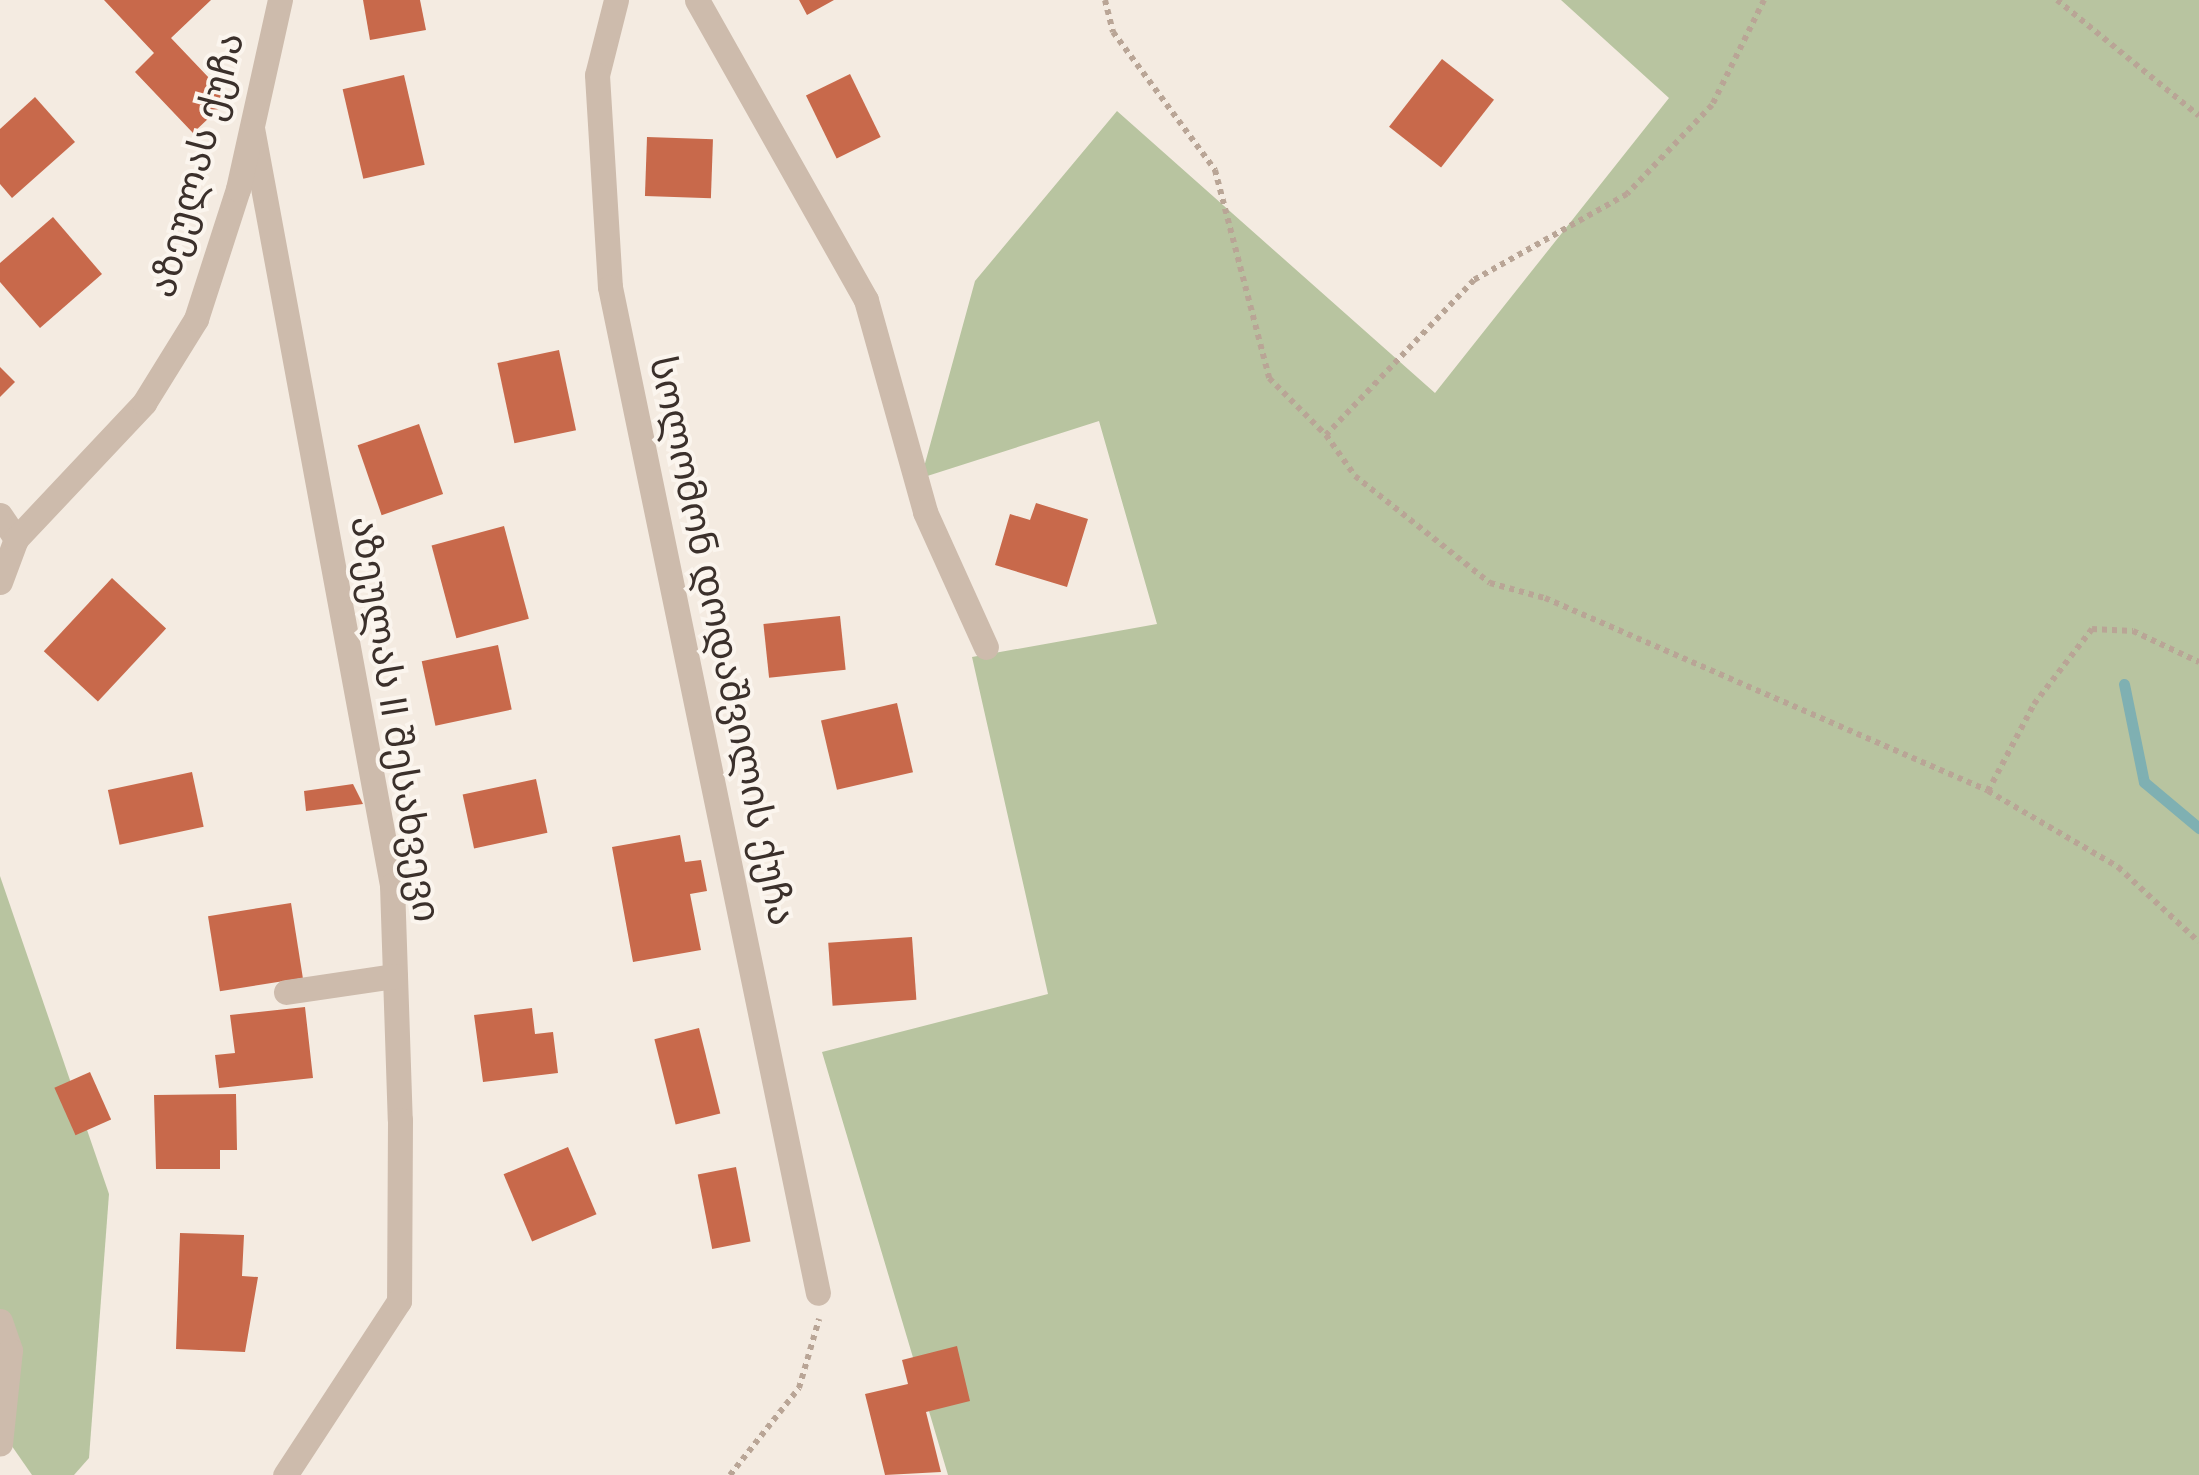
<!DOCTYPE html>
<meta charset="utf-8">
<style>
body{margin:0}
#map{position:relative;width:2199px;height:1475px;overflow:hidden;background:#f4ebe1;font-family:"Space Grotesk","Noto Sans Georgian",sans-serif}
div>[style]{position:absolute}
.green>*{inset:0;background:#b8c4a0}
.stream>*{height:11px;margin:-5.5px;padding:0 5.5px;transform-origin:5.5px;border-radius:5.5px;background:#7fb0b2}
.building>*{inset:0;background:#c8694b;transform-origin:0 0}
.path>*{height:6px;margin-top:-3px;transform-origin:0;background:repeating-linear-gradient(90deg,#b9a596 0 5px,transparent 0 10px)}
.minor>*{height:25px;margin:-12.5px;padding:0 12.5px;transform-origin:12.5px;border-radius:12.5px;background:#cdbbac}
span{translate:-50% -50%;white-space:nowrap;text-align:center;line-height:1.15;-webkit-text-stroke:8px #fbf5ee;paint-order:stroke}
.street-label{font-size:38px;color:#3b302b}
</style>
<div id="map">
<div class="green">
<div style="clip-path:polygon(1561px 0,2199px 0,2199px 1475px,948px 1475px,822px 1052px,1048px 994px,972px 657px,1157px 624px,1099px 421px,921px 478px,975px 281px,1117px 111px,1435px 393px,1669px 98px)"></div>
<div style="clip-path:polygon(0 876px,109px 1194px,89px 1458px,74px 1475px,32px 1475px,0 1429px)"></div>
</div>
<div class="stream">
<div style="left:2124px;top:684px;width:100px;rotate:78.5deg"></div>
<div style="left:2144px;top:782px;width:72px;rotate:39.9deg"></div>
</div>
<div class="building">
<div style="clip-path:polygon(104px 0,211px 0,171px 38px,229px 99px,193px 133px,135px 72px,154px 53px)"></div>
<div style="clip-path:polygon(363px 0,420px 0,426px 30px,370px 40px)"></div>
<div style="clip-path:polygon(799px 0,834px 0,807px 15px)"></div>
<div style="left:1442px;top:59px;width:66px;height:86px;rotate:38deg"></div>
<div style="left:850px;top:74px;width:70px;height:49px;rotate:64deg"></div>
<div style="left:404px;top:75px;width:92px;height:63px;rotate:77deg"></div>
<div style="clip-path:polygon(35px 97px,75px 142px,12px 198px,0 184px,0 129px)"></div>
<div style="left:647px;top:137px;width:66px;height:59px;rotate:2deg"></div>
<div style="clip-path:polygon(53px 217px,102px 274px,40px 328px,0 282px,0 263px)"></div>
<div style="left:559px;top:350px;width:82px;height:63px;rotate:78deg"></div>
<div style="clip-path:polygon(0 367px,15px 382px,0 397px)"></div>
<div style="left:419px;top:424px;width:74px;height:65px;rotate:71deg"></div>
<div style="clip-path:polygon(1036px 503px,1088px 519px,1067px 587px,995px 565px,1010px 514px,1030px 520px)"></div>
<div style="left:504px;top:526px;width:96px;height:75px;rotate:75deg"></div>
<div style="left:112px;top:578px;width:74px;height:100px;rotate:43deg"></div>
<div style="left:840px;top:616px;width:54px;height:77px;rotate:84deg"></div>
<div style="left:498px;top:645px;width:66px;height:78px;rotate:78deg"></div>
<div style="left:897px;top:703px;width:71px;height:78px;rotate:77deg"></div>
<div style="left:192px;top:772px;width:56px;height:86px;rotate:78deg"></div>
<div style="left:536px;top:779px;width:55px;height:75px;rotate:78deg"></div>
<div style="clip-path:polygon(353px 784px,363px 804px,306px 811px,304px 791px)"></div>
<div style="clip-path:polygon(680px 835px,685px 862px,701px 860px,707px 891px,690px 894px,701px 950px,633px 962px,612px 847px)"></div>
<div style="left:291px;top:903px;width:76px;height:84px;rotate:81deg"></div>
<div style="left:912px;top:937px;width:63px;height:84px;rotate:86deg"></div>
<div style="clip-path:polygon(305px 1007px,313px 1078px,219px 1088px,215px 1055px,235px 1053px,230px 1015px)"></div>
<div style="clip-path:polygon(532px 1008px,535px 1034px,553px 1032px,558px 1073px,483px 1082px,474px 1015px)"></div>
<div style="left:699px;top:1028px;width:88px;height:46px;rotate:76deg"></div>
<div style="left:90px;top:1072px;width:52px;height:39px;rotate:66deg"></div>
<div style="clip-path:polygon(236px 1094px,237px 1150px,220px 1150px,220px 1169px,156px 1169px,154px 1095px)"></div>
<div style="left:568px;top:1147px;width:73px;height:70px;rotate:67deg"></div>
<div style="left:736px;top:1167px;width:76px;height:39px;rotate:79deg"></div>
<div style="clip-path:polygon(180px 1233px,244px 1235px,242px 1276px,258px 1277px,245px 1352px,176px 1349px)"></div>
<div style="clip-path:polygon(957px 1346px,970px 1401px,926px 1412px,941px 1472px,885px 1475px,865px 1394px,908px 1384px,902px 1360px)"></div>
</div>
<div class="path">
<div style="left:1105px;top:0;width:33px;rotate:76deg"></div>
<div style="left:1113px;top:32px;width:172px;rotate:53.5deg"></div>
<div style="left:1215px;top:170px;width:215px;rotate:75.4deg"></div>
<div style="left:1269px;top:378px;width:81px;rotate:45deg"></div>
<div style="left:1764px;top:0;width:117px;rotate:116.3deg"></div>
<div style="left:1712px;top:105px;width:123px;rotate:133.7deg"></div>
<div style="left:1627px;top:194px;width:176px;rotate:150.7deg"></div>
<div style="left:1474px;top:280px;width:214px;rotate:133.7deg"></div>
<div style="left:1326px;top:435px;width:50px;rotate:54.7deg"></div>
<div style="left:1355px;top:476px;width:172px;rotate:38.4deg"></div>
<div style="left:1490px;top:583px;width:57px;rotate:15.3deg"></div>
<div style="left:1545px;top:598px;width:483px;rotate:23.5deg"></div>
<div style="left:1988px;top:791px;width:151px;rotate:30.3deg"></div>
<div style="left:2118px;top:867px;width:110px;rotate:42.8deg"></div>
<div style="left:2057px;top:0;width:183px;rotate:39.2deg"></div>
<div style="left:1988px;top:791px;width:98px;rotate:-62.1deg"></div>
<div style="left:2034px;top:704px;width:95px;rotate:-52.3deg"></div>
<div style="left:2092px;top:629px;width:41px;rotate:2.8deg"></div>
<div style="left:2133px;top:631px;width:73px;rotate:25.2deg"></div>
<div style="left:730px;top:1475px;width:111px;rotate:-51.6deg"></div>
<div style="left:799px;top:1388px;width:72px;rotate:-73.8deg"></div>
</div>
<div class="minor">
<div style="left:616px;top:0;width:77px;rotate:104.2deg"></div>
<div style="left:597px;top:75px;width:212px;rotate:86.5deg"></div>
<div style="left:610px;top:287px;width:1027px;rotate:78.32deg"></div>
<div style="left:697px;top:0;width:344px;rotate:60.6deg"></div>
<div style="left:866px;top:300px;width:220px;rotate:74.4deg"></div>
<div style="left:925px;top:512px;width:148px;rotate:65.7deg"></div>
<div style="left:252px;top:128px;width:770px;rotate:79.52deg"></div>
<div style="left:392px;top:885px;width:235px;rotate:88.1deg"></div>
<div style="left:400px;top:1120px;width:181px;rotate:90.3deg"></div>
<div style="left:399px;top:1301px;width:208px;rotate:123.2deg"></div>
<div style="left:0;top:515px;width:29px;rotate:56deg"></div>
<div style="left:0;top:582px;width:46px;rotate:-69.6deg"></div>
<div style="left:16px;top:539px;width:187px;rotate:-46.7deg"></div>
<div style="left:144px;top:403px;width:99px;rotate:-58.2deg"></div>
<div style="left:196px;top:319px;width:137px;rotate:-72.1deg"></div>
<div style="left:238px;top:189px;width:194px;rotate:-77.5deg"></div>
<div style="left:286px;top:992px;width:110px;rotate:-8.4deg"></div>
<div style="left:0;top:1321px;width:31px;rotate:71deg"></div>
<div style="left:10px;top:1350px;width:94px;rotate:96.1deg"></div>
</div>
<div class="street-label">
<span style="left:197px;top:165px;rotate:-75deg">აზეულას ქუჩა</span>
<span style="left:722px;top:641px;rotate:78deg">სოლომონ დოდაშვილის ქუჩა</span>
<span style="left:395px;top:719px;rotate:81deg">აზეულას II შესახვევი</span>
</div>
</div>
